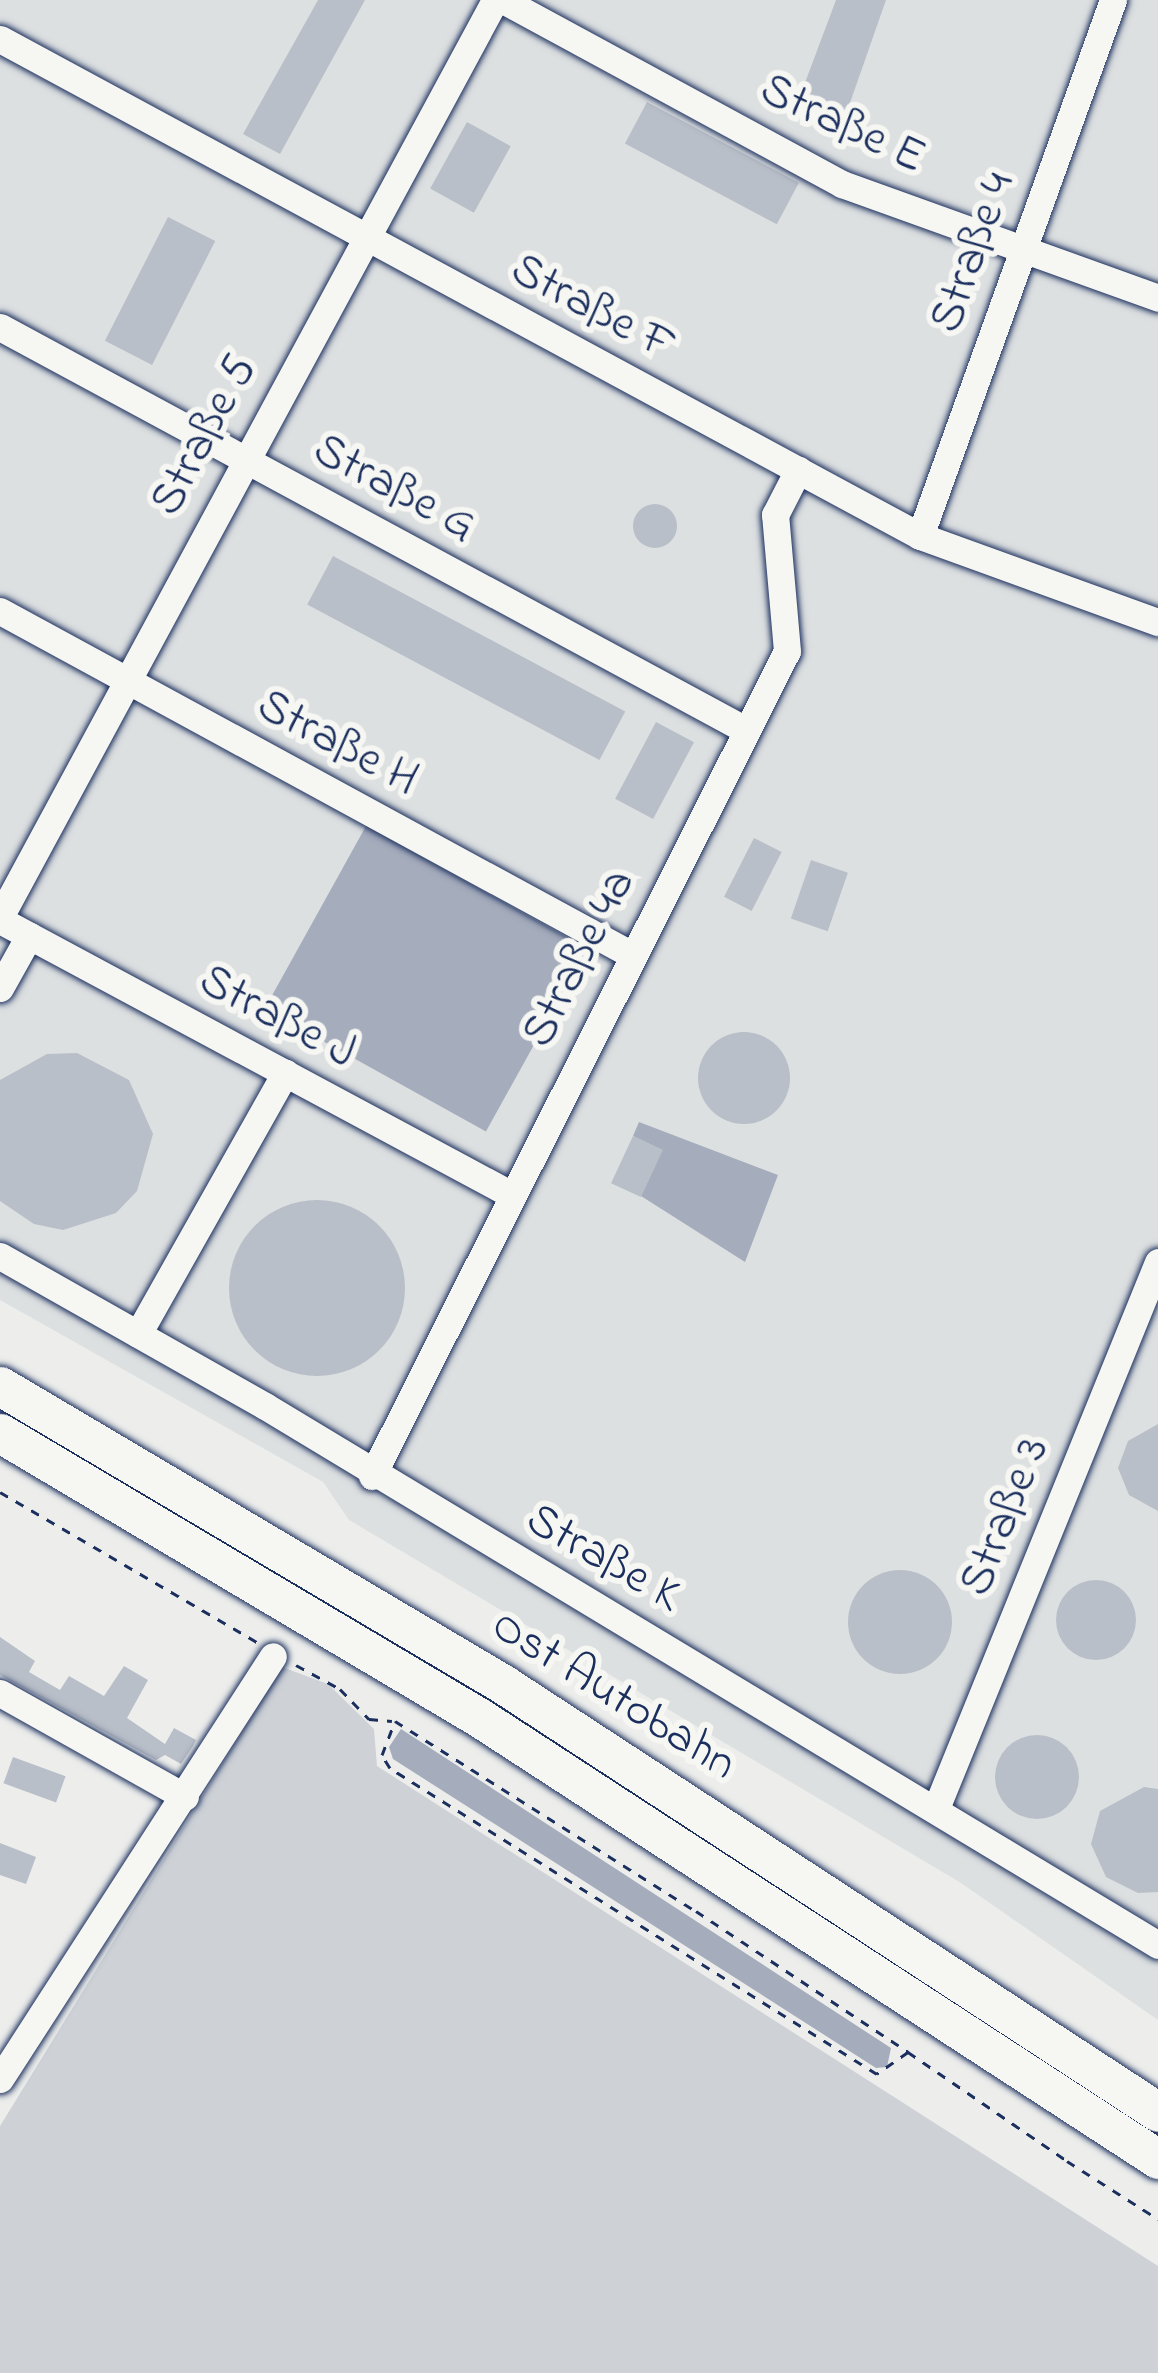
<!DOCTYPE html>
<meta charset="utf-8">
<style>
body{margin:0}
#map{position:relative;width:1158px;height:2373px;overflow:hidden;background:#edeeec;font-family:"Indie Flower",sans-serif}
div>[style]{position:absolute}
.built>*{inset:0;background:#dde0e1}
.green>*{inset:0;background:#ced2d7}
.water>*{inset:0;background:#a5acbc;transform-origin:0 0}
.building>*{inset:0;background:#b9bfc8;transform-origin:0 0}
.round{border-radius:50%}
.path>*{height:3px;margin-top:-1.5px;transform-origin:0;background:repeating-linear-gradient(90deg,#1b2f5e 0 9px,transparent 0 18px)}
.roads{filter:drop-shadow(0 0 3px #1b2f5e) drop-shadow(0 0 3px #1b2f5e)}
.minor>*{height:27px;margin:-13.5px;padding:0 13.5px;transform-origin:13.5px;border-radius:13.5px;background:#f6f6f2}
.highway>*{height:39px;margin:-19.5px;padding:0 19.5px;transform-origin:19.5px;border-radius:19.5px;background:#f6f6f2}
span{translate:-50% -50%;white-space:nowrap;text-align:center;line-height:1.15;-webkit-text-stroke:12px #f6f6f2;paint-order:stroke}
.street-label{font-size:48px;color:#1b2f5e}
</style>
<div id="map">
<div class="built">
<div style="clip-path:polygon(0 0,1158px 0,1158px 2020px,961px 1883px,349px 1520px,323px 1482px,0 1300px)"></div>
</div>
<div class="green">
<div style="clip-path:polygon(282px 1667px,328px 1684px,374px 1729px,377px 1766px,1158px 2266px,1158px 2373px,0 2373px,0 2126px)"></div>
</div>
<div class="water">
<div style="left:366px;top:826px;width:253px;height:209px;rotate:29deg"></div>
<div style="clip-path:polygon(639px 1122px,778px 1175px,745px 1262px,641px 1196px,662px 1150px,633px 1136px)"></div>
<div style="clip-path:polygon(401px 1729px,891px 2048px,887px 2067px,876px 2068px,393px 1759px,389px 1747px)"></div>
</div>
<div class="building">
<div style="clip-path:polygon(318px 0,365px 0,280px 154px,243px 134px)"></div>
<div style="clip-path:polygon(836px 0,886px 0,844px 120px,797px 104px)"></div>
<div style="left:647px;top:102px;width:172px;height:47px;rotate:28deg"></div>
<div style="left:467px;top:122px;width:50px;height:76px;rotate:29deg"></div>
<div style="left:168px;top:217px;width:53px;height:139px;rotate:27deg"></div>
<div class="round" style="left:633px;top:504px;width:44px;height:44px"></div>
<div style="left:333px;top:556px;width:331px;height:55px;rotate:28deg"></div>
<div style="left:656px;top:722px;width:43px;height:87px;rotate:28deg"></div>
<div style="left:754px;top:838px;width:31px;height:66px;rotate:27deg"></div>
<div style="left:811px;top:860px;width:39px;height:62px;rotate:19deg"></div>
<div class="round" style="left:698px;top:1032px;width:92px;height:92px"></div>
<div style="clip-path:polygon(77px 1053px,129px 1080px,153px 1134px,137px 1191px,116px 1213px,63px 1230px,34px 1224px,0 1201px,0 1080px,47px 1054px)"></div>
<div style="left:633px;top:1136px;width:33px;height:52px;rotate:25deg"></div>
<div class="round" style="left:229px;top:1200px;width:176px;height:176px"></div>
<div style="clip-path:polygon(1158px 1424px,1158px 1511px,1129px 1495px,1118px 1468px,1128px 1441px)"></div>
<div class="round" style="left:848px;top:1570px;width:104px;height:104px"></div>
<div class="round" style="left:1056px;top:1580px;width:80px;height:80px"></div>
<div style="clip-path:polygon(0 1637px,35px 1661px,29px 1672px,60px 1690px,69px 1676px,104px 1696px,124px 1666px,148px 1680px,127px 1718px,165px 1744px,174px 1728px,196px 1740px,193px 1746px,181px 1764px,165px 1755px,156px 1760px,0 1675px)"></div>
<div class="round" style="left:995px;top:1735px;width:84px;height:84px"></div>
<div style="left:13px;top:1757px;width:56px;height:28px;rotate:20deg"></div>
<div style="clip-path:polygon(1144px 1787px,1158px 1789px,1158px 1892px,1138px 1893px,1106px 1877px,1091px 1844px,1100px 1811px)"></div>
<div style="clip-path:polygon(0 1843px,36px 1857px,26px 1884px,0 1875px)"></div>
</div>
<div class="path">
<div style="left:0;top:1492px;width:298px;rotate:30.3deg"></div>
<div style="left:296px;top:1665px;width:50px;rotate:28.6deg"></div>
<div style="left:340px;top:1689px;width:42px;rotate:46deg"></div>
<div style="left:369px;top:1719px;width:23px;rotate:5deg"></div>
<div style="left:908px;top:2052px;width:38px;rotate:145deg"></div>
<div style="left:877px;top:2074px;width:575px;rotate:-147.86deg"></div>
<div style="left:390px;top:1768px;width:15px;rotate:-122deg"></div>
<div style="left:382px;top:1755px;width:36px;rotate:-69deg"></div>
<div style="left:395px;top:1721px;width:356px;rotate:32.3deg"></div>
<div style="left:696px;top:1911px;width:255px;rotate:33.6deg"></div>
<div style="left:908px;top:2052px;width:193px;rotate:34.4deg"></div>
<div style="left:1067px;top:2161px;width:108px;rotate:32.5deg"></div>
</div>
<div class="roads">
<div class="minor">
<div style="left:503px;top:0;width:386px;rotate:28.5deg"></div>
<div style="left:842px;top:184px;width:336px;rotate:19.8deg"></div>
<div style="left:0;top:39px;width:1046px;rotate:28.38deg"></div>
<div style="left:920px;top:536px;width:253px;rotate:19.9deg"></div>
<div style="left:0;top:327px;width:848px;rotate:28.38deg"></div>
<div style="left:920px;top:536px;width:570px;rotate:-70.2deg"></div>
<div style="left:0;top:611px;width:720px;rotate:28.56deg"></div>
<div style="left:0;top:917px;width:1042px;rotate:-61.64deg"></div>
<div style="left:0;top:920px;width:581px;rotate:28.24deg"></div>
<div style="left:0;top:988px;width:60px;rotate:-60.9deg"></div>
<div style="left:0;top:1256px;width:305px;rotate:29.5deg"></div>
<div style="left:265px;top:1406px;width:1043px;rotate:31.11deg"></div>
<div style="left:138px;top:1334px;width:300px;rotate:-60.6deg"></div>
<div style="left:372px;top:1476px;width:923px;rotate:-63.3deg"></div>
<div style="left:787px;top:651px;width:137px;rotate:-95deg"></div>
<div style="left:775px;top:515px;width:51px;rotate:-62.9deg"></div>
<div style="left:0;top:1693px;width:212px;rotate:29.3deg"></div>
<div style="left:937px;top:1806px;width:587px;rotate:-67.89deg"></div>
<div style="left:0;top:2079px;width:503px;rotate:-57.16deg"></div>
</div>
<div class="highway">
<div style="left:0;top:1386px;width:585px;rotate:30.64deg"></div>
<div style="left:503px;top:1684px;width:782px;rotate:33.16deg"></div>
<div style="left:0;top:1433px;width:558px;rotate:30.7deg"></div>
<div style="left:480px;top:1718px;width:809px;rotate:33.04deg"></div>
</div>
</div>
<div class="street-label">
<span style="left:842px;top:125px;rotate:25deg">Straße E</span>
<span style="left:974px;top:253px;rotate:-70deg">Straße 4</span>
<span style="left:592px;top:309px;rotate:28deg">Straße F</span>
<span style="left:205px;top:436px;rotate:-62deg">Straße 5</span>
<span style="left:394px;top:489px;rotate:28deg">Straße G</span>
<span style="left:337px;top:744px;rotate:28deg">Straße H</span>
<span style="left:580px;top:959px;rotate:-63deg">Straße 4a</span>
<span style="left:277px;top:1018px;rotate:28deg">Straße J</span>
<span style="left:1006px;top:1517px;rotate:-68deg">Straße 3</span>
<span style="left:603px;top:1559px;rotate:30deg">Straße K</span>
<span style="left:613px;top:1696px;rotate:32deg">Ost Autobahn</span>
</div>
</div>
